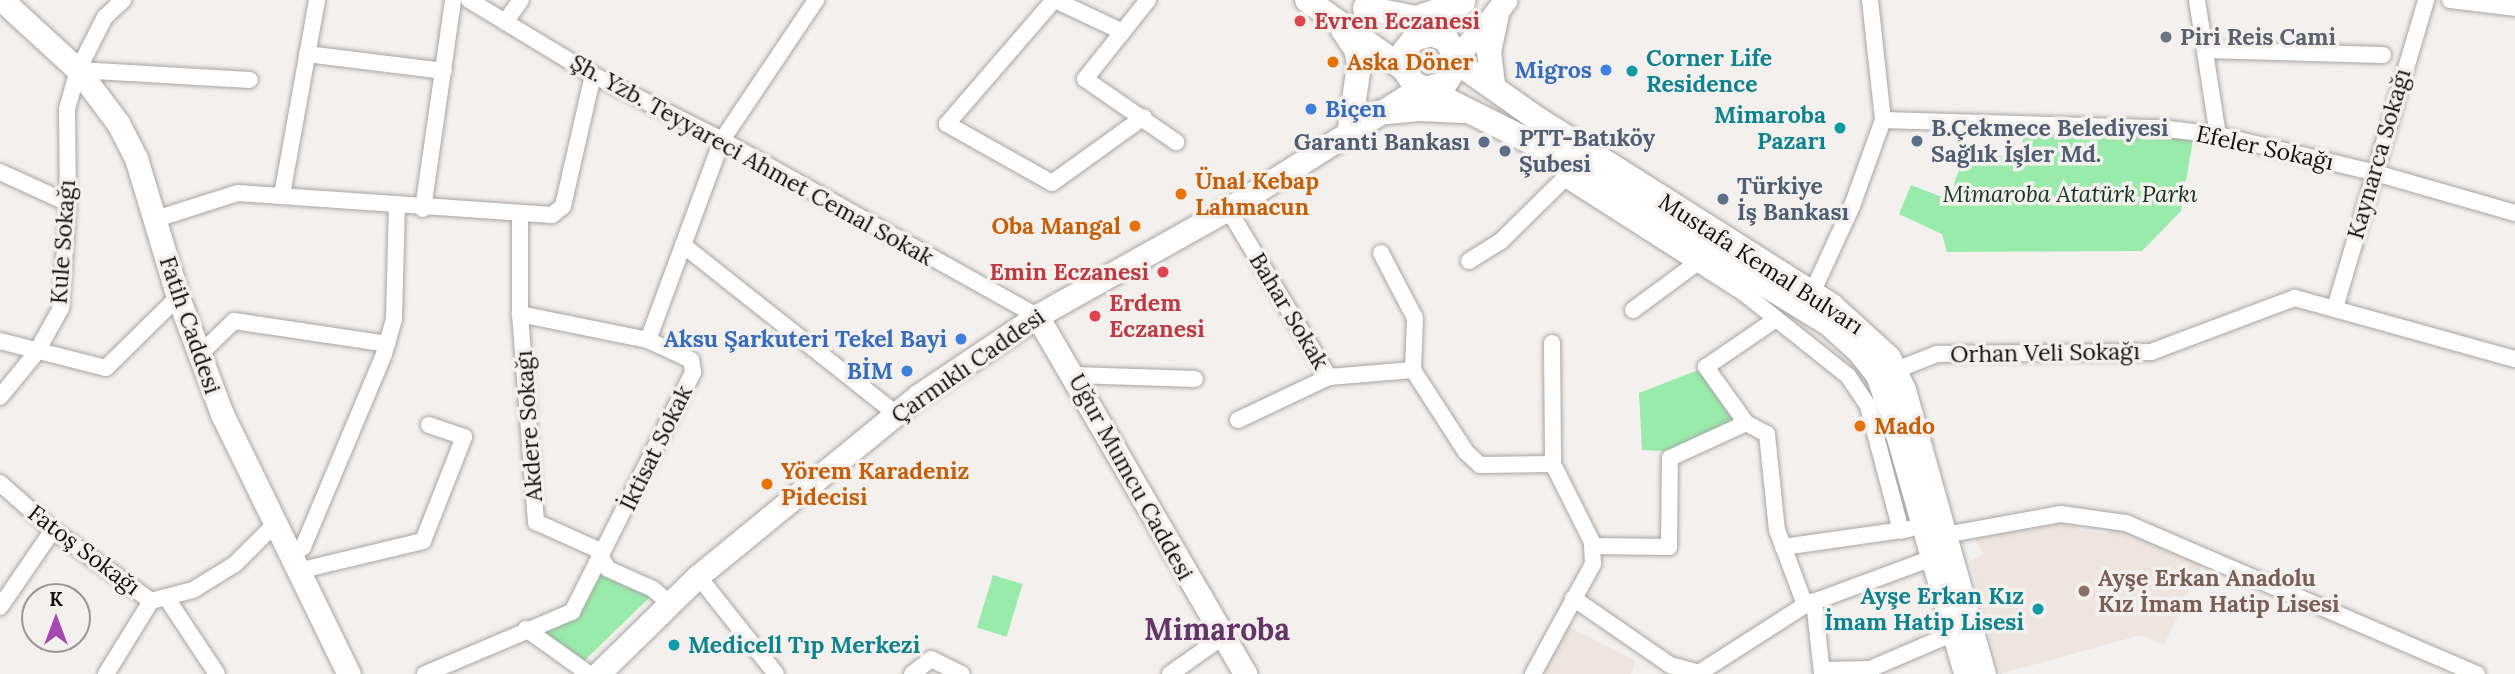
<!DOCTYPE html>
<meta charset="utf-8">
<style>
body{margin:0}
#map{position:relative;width:2515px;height:674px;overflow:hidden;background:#f3f0ee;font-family:Lora,serif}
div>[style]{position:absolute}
.built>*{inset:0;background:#efe5de}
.green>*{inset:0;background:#98ebab;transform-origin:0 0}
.roads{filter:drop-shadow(0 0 2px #a8a5a3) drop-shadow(0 0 2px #a8a5a3)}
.minor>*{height:16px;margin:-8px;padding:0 8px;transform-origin:8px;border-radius:8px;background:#fff}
.secondary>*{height:23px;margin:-11.5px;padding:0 11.5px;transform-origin:11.5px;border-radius:11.5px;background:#fff}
.primary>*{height:24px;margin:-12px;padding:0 12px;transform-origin:12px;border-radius:12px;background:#fff}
.dots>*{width:19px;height:19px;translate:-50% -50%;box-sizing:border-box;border:4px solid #f3f0ee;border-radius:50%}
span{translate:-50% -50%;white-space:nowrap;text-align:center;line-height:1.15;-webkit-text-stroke:7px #f3f0ee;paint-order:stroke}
.health-label{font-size:23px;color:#be3a42;font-weight:700}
.left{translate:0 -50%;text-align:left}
.right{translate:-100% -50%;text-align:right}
.worship-label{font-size:23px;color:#5b616d;font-weight:700}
.culture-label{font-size:23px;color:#0d838f;font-weight:700}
.food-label{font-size:23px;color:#c56008;font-weight:700}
.shop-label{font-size:23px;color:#366cbe;font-weight:700}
.service-label{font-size:23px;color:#4e5e75;font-weight:700}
.street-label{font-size:23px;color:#100f0e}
.park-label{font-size:23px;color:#11351c;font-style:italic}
.education-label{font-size:23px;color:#785e54;font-weight:700}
.district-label{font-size:30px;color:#633568;font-weight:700}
.north{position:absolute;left:21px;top:583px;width:70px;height:70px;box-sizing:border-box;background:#f3f0ee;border:2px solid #989694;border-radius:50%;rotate:0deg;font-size:19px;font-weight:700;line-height:28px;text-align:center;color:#100f0e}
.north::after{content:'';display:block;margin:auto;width:24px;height:32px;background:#a749b3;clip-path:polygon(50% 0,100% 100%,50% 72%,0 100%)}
</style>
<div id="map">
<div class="built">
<div style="clip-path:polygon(2074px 521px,2079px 530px,2106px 534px,2112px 526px,2202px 564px,2164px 645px,2141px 635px,2000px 674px,1970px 561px,1984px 554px,1974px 538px)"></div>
<div style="clip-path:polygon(1563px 624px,1636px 661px,1631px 674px,1537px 674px)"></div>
</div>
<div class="green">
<div style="clip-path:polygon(2023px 136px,2193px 139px,2181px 211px,2142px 251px,1947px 252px,1942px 234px,1899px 214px,1911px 185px,1955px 202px,1954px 183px,1965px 155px,2021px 157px)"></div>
<div style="clip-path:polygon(1706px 367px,1746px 423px,1681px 452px,1642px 450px,1639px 393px)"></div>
<div style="clip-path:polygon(601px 575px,652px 595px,583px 662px,542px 630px,575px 616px)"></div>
<div style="left:993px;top:575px;width:31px;height:55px;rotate:17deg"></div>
</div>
<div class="roads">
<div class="minor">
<div style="left:469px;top:0;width:145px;rotate:31.2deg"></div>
<div style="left:593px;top:75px;width:144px;rotate:26.7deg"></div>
<div style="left:722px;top:140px;width:361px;rotate:29.2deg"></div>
<div style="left:1054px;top:0;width:164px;rotate:130.8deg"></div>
<div style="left:947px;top:124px;width:120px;rotate:29.3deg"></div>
<div style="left:1052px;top:183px;width:113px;rotate:-35.7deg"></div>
<div style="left:1055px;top:0;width:75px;rotate:25.2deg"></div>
<div style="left:1148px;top:0;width:101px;rotate:128.6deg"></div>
<div style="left:1085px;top:79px;width:111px;rotate:34.7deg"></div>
<div style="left:2197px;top:0;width:137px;rotate:81.2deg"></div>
<div style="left:2450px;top:0;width:65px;rotate:7deg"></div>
<div style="left:505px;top:22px;width:27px;rotate:-54deg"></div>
<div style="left:2205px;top:50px;width:178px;rotate:1.6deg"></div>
<div style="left:307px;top:54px;width:138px;rotate:7.1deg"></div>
<div style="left:78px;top:70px;width:172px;rotate:3.3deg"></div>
<div style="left:1883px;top:120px;width:276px;rotate:1.7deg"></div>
<div style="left:2159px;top:128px;width:59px;rotate:6.8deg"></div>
<div style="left:2218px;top:135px;width:158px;rotate:13.5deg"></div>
<div style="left:2372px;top:172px;width:149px;rotate:16deg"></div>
<div style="left:0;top:172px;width:75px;rotate:24.5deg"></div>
<div style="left:1564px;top:178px;width:214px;rotate:32.6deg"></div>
<div style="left:1744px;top:293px;width:133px;rotate:38.6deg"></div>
<div style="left:1848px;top:376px;width:36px;rotate:56deg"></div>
<div style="left:1868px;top:406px;width:129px;rotate:75.2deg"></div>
<div style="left:282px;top:195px;width:198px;rotate:-79.8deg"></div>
<div style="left:423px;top:209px;width:211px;rotate:-81.8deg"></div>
<div style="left:1228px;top:209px;width:196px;rotate:59deg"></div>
<div style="left:1329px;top:377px;width:84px;rotate:-4.8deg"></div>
<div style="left:520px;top:213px;width:101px;rotate:90deg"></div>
<div style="left:520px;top:314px;width:209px;rotate:85.6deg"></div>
<div style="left:536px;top:522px;width:66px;rotate:24.2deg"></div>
<div style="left:596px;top:549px;width:23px;rotate:59deg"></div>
<div style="left:608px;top:569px;width:49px;rotate:24deg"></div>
<div style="left:653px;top:589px;width:20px;rotate:41deg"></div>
<div style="left:156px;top:219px;width:86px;rotate:-17.6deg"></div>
<div style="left:238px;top:193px;width:315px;rotate:4deg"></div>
<div style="left:552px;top:215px;width:14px;rotate:-39deg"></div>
<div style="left:563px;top:206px;width:134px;rotate:-77.1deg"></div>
<div style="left:683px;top:245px;width:272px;rotate:38.4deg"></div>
<div style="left:1381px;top:253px;width:73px;rotate:62.4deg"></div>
<div style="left:1415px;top:318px;width:52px;rotate:92.2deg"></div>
<div style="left:1469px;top:261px;width:38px;rotate:-32deg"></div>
<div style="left:1501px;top:241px;width:98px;rotate:-44.6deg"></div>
<div style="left:1812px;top:293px;width:96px;rotate:-65.3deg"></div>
<div style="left:1852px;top:206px;width:91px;rotate:-70.2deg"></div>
<div style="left:1883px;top:120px;width:121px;rotate:-96.2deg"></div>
<div style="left:2335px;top:308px;width:321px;rotate:-73.5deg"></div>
<div style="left:1633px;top:310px;width:81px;rotate:-36.4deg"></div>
<div style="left:648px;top:340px;width:213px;rotate:-69.7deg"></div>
<div style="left:722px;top:140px;width:169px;rotate:-56.1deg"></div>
<div style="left:0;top:341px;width:109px;rotate:14.3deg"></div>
<div style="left:106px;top:368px;width:101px;rotate:-44.6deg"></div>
<div style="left:1552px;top:343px;width:121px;rotate:89.5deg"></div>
<div style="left:200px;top:354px;width:47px;rotate:-44.1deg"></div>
<div style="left:234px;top:321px;width:155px;rotate:8.5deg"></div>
<div style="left:1413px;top:370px;width:98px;rotate:57.1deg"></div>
<div style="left:1466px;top:452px;width:19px;rotate:43deg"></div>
<div style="left:1480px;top:465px;width:73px;rotate:-0.8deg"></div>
<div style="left:1896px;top:370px;width:44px;rotate:-21.3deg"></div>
<div style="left:1937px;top:354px;width:214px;rotate:-0.5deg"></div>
<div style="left:2151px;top:352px;width:154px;rotate:-20.6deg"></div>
<div style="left:2295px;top:298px;width:228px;rotate:15.5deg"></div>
<div style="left:1074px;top:375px;width:121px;rotate:1.9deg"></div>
<div style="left:0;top:397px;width:57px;rotate:-50.7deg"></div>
<div style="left:36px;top:353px;width:51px;rotate:-60.9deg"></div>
<div style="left:61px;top:308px;width:105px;rotate:-86.2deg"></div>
<div style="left:68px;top:203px;width:94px;rotate:-90.6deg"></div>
<div style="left:67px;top:109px;width:41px;rotate:-74.2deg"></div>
<div style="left:78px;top:70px;width:59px;rotate:-63deg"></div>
<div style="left:105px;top:17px;width:25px;rotate:-43deg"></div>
<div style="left:1238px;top:420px;width:101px;rotate:-25.3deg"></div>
<div style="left:1746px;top:423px;width:69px;rotate:-125.5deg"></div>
<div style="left:1706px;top:367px;width:85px;rotate:-34.4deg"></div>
<div style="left:0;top:483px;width:71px;rotate:41.6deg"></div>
<div style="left:53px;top:530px;width:121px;rotate:35.9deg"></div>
<div style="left:151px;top:601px;width:43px;rotate:-14.7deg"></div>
<div style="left:193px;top:590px;width:49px;rotate:-31.8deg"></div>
<div style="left:235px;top:564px;width:55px;rotate:-45deg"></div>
<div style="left:1945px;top:535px;width:118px;rotate:-10.3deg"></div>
<div style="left:2061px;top:514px;width:66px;rotate:7.9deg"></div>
<div style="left:2126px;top:523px;width:382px;rotate:23.3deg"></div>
<div style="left:1592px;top:546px;width:77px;rotate:0.7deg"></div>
<div style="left:1669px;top:547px;width:89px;rotate:-89.4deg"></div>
<div style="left:1670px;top:458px;width:84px;rotate:-24.7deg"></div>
<div style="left:1746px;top:423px;width:24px;rotate:28deg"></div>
<div style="left:1767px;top:434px;width:97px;rotate:84.1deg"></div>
<div style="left:1777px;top:530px;width:80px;rotate:69.5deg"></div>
<div style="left:1783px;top:547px;width:127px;rotate:-8.1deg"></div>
<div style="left:291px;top:557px;width:16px;rotate:-40deg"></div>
<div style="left:303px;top:547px;width:209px;rotate:-67.2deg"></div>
<div style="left:384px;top:354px;width:37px;rotate:-74deg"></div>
<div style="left:394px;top:318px;width:111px;rotate:-88.5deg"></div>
<div style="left:298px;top:571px;width:129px;rotate:-13.5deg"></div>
<div style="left:423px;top:541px;width:112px;rotate:-68.5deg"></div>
<div style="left:464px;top:437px;width:37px;rotate:-161deg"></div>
<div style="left:698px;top:576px;width:125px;rotate:51.5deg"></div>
<div style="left:166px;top:597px;width:92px;rotate:56.5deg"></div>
<div style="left:1573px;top:598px;width:118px;rotate:34.6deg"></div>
<div style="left:1670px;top:665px;width:30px;rotate:15deg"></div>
<div style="left:1699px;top:673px;width:126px;rotate:-32.7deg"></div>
<div style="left:1805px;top:605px;width:135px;rotate:-20.3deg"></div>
<div style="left:1814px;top:601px;width:73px;rotate:83.7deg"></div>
<div style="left:0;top:607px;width:93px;rotate:-55.5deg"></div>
<div style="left:526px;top:629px;width:77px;rotate:35.5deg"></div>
<div style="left:1822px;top:670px;width:48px;rotate:-1.2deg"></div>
<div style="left:1870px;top:669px;width:91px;rotate:-23.2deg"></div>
<div style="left:106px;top:674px;width:86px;rotate:-58.3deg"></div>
<div style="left:425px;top:674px;width:160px;rotate:-22.9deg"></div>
<div style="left:572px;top:612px;width:269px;rotate:-63.2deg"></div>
<div style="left:693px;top:372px;width:12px;rotate:-99deg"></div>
<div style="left:691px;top:360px;width:47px;rotate:-155.1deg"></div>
<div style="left:648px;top:340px;width:131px;rotate:-168.5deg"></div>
<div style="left:912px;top:674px;width:24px;rotate:-38deg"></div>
<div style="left:931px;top:659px;width:34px;rotate:26deg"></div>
<div style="left:1170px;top:674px;width:62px;rotate:-35.2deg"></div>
<div style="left:1533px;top:674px;width:125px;rotate:-61.4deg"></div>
<div style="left:1593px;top:564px;width:22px;rotate:-93deg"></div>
<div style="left:1592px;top:542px;width:87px;rotate:-116.6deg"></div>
</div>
<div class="secondary">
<div style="left:2px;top:0;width:103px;rotate:42.6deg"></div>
<div style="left:78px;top:70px;width:66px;rotate:53deg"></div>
<div style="left:118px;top:123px;width:39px;rotate:63deg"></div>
<div style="left:136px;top:158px;width:145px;rotate:73.2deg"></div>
<div style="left:178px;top:297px;width:125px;rotate:69.4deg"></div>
<div style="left:222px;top:414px;width:289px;rotate:64deg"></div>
<div style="left:1457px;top:54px;width:34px;rotate:-43deg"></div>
<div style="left:1482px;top:31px;width:39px;rotate:-53deg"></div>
<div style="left:1037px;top:316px;width:414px;rotate:59.8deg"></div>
<div style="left:598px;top:674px;width:140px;rotate:-44.4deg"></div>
<div style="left:698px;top:576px;width:284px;rotate:-39.3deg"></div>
<div style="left:918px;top:396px;width:143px;rotate:-33.9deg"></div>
<div style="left:1037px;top:316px;width:219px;rotate:-29.3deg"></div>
<div style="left:1228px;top:209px;width:228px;rotate:-32.3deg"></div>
</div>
<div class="primary">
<div style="left:1307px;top:0;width:119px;rotate:35.4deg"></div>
<div style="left:1365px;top:8px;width:52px;rotate:11.1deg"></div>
<div style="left:1416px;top:18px;width:50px;rotate:-18.8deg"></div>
<div style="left:1343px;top:30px;width:23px;rotate:56deg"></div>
<div style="left:1356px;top:49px;width:16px;rotate:79deg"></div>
<div style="left:1359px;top:65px;width:64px;rotate:98.1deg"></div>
<div style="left:1458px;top:63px;width:92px;rotate:35.2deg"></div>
<div style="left:1533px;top:116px;width:354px;rotate:32.4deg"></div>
<div style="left:1832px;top:306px;width:77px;rotate:42.4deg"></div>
<div style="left:1889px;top:358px;width:35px;rotate:65deg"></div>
<div style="left:1904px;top:390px;width:295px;rotate:74.3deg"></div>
<div style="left:1493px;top:84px;width:32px;rotate:-97deg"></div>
<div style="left:1489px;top:52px;width:39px;rotate:-78deg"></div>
<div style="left:1429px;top:88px;width:16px;rotate:-14deg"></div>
<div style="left:1445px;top:84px;width:25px;rotate:-58deg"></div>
<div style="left:1458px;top:63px;width:25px;rotate:-116deg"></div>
<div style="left:1447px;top:40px;width:17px;rotate:-159deg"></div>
<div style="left:1431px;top:34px;width:18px;rotate:164deg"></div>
<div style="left:1414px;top:39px;width:16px;rotate:128deg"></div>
<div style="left:1404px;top:52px;width:17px;rotate:90deg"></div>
<div style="left:1404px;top:69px;width:17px;rotate:57deg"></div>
<div style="left:1413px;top:83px;width:139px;rotate:26.6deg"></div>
<div style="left:1537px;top:145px;width:341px;rotate:31.5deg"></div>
<div style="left:1828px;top:323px;width:43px;rotate:42.2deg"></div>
<div style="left:1860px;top:352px;width:29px;rotate:52deg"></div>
<div style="left:1878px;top:375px;width:52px;rotate:70.9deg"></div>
<div style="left:1895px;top:424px;width:260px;rotate:74.1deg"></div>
<div style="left:1377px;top:113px;width:42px;rotate:-5.4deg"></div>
<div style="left:1419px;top:109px;width:44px;rotate:2.6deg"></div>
</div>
</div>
<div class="dots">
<div style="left:1300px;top:21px;background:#e0444e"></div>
<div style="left:2166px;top:37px;background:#6b7280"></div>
<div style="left:1333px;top:62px;background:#e8710a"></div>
<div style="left:1606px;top:70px;background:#3f7fe0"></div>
<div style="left:1632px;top:71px;background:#0f9aa8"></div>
<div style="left:1311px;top:109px;background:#3f7fe0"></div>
<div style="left:1840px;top:128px;background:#0f9aa8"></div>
<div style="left:1917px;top:141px;background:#5c6f8a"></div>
<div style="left:1484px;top:142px;background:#5c6f8a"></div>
<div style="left:1505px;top:151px;background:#5c6f8a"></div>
<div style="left:1181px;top:194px;background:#e8710a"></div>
<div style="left:1723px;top:199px;background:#5c6f8a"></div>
<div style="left:1135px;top:226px;background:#e8710a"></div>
<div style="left:1163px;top:272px;background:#e0444e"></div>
<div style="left:1095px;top:316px;background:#e0444e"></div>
<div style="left:961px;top:339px;background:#3f7fe0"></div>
<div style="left:907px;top:371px;background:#3f7fe0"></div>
<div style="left:1860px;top:426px;background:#e8710a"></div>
<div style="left:767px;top:484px;background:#e8710a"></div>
<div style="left:2084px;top:591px;background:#8d6e63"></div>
<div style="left:2038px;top:609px;background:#0f9aa8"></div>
<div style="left:674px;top:645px;background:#0f9aa8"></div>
</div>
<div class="health-label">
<span class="left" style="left:1314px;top:21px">Evren Eczanesi</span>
<span class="right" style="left:1149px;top:272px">Emin Eczanesi</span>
<span class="left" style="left:1109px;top:316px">Erdem<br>Eczanesi</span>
</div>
<div class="worship-label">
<span class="left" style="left:2180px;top:37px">Piri Reis Cami</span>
</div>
<div class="culture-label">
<span class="left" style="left:1646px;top:71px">Corner Life<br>Residence</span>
<span class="right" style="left:1826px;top:128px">Mimaroba<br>Pazarı</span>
<span class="right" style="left:2024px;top:609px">Ayşe Erkan Kız<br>İmam Hatip Lisesi</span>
<span class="left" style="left:688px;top:645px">Medicell Tıp Merkezi</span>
</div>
<div class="food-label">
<span class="left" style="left:1347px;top:62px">Aska Döner</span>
<span class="left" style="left:1195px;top:194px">Ünal Kebap<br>Lahmacun</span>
<span class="right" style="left:1121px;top:226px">Oba Mangal</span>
<span class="left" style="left:1874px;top:426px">Mado</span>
<span class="left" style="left:781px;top:484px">Yörem Karadeniz<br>Pidecisi</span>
</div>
<div class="shop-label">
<span class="right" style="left:1592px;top:70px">Migros</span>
<span class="left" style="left:1325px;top:109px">Biçen</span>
<span class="right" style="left:947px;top:339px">Aksu Şarkuteri Tekel Bayi</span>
<span class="right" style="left:893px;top:371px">BİM</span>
</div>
<div class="service-label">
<span class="left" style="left:1931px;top:141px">B.Çekmece Belediyesi<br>Sağlık İşler Md.</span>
<span class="left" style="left:1519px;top:151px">PTT-Batıköy<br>Şubesi</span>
<span class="right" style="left:1470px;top:142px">Garanti Bankası</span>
<span class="left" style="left:1737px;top:199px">Türkiye<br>İş Bankası</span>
</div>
<div class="street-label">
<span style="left:2265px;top:148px;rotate:12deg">Efeler Sokağı</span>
<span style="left:2379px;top:154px;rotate:-74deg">Kaynarca Sokağı</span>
<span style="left:752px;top:160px;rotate:29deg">Şh. Yzb. Teyyareci Ahmet Cemal Sokak</span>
<span style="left:63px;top:242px;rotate:-86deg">Kule Sokağı</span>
<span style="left:1761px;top:264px;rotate:33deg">Mustafa Kemal Bulvarı</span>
<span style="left:1289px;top:311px;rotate:59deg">Bahar Sokak</span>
<span style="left:190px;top:325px;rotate:71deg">Fatih Caddesi</span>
<span style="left:2045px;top:353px;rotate:-1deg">Orhan Veli Sokağı</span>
<span style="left:968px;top:366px;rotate:-35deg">Çarmıklı Caddesi</span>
<span style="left:529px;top:426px;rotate:-94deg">Akdere Sokağı</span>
<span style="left:656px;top:448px;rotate:-64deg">İktisat Sokak</span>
<span style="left:1131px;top:477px;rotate:61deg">Uğur Mumcu Caddesi</span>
<span style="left:84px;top:550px;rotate:37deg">Fatoş Sokağı</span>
</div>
<div class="park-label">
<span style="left:2070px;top:194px">Mimaroba Atatürk Parkı</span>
</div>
<div class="education-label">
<span class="left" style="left:2098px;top:591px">Ayşe Erkan Anadolu<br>Kız İmam Hatip Lisesi</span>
</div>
<div class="district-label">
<span style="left:1217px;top:629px">Mimaroba</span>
</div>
<div class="north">K</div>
</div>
